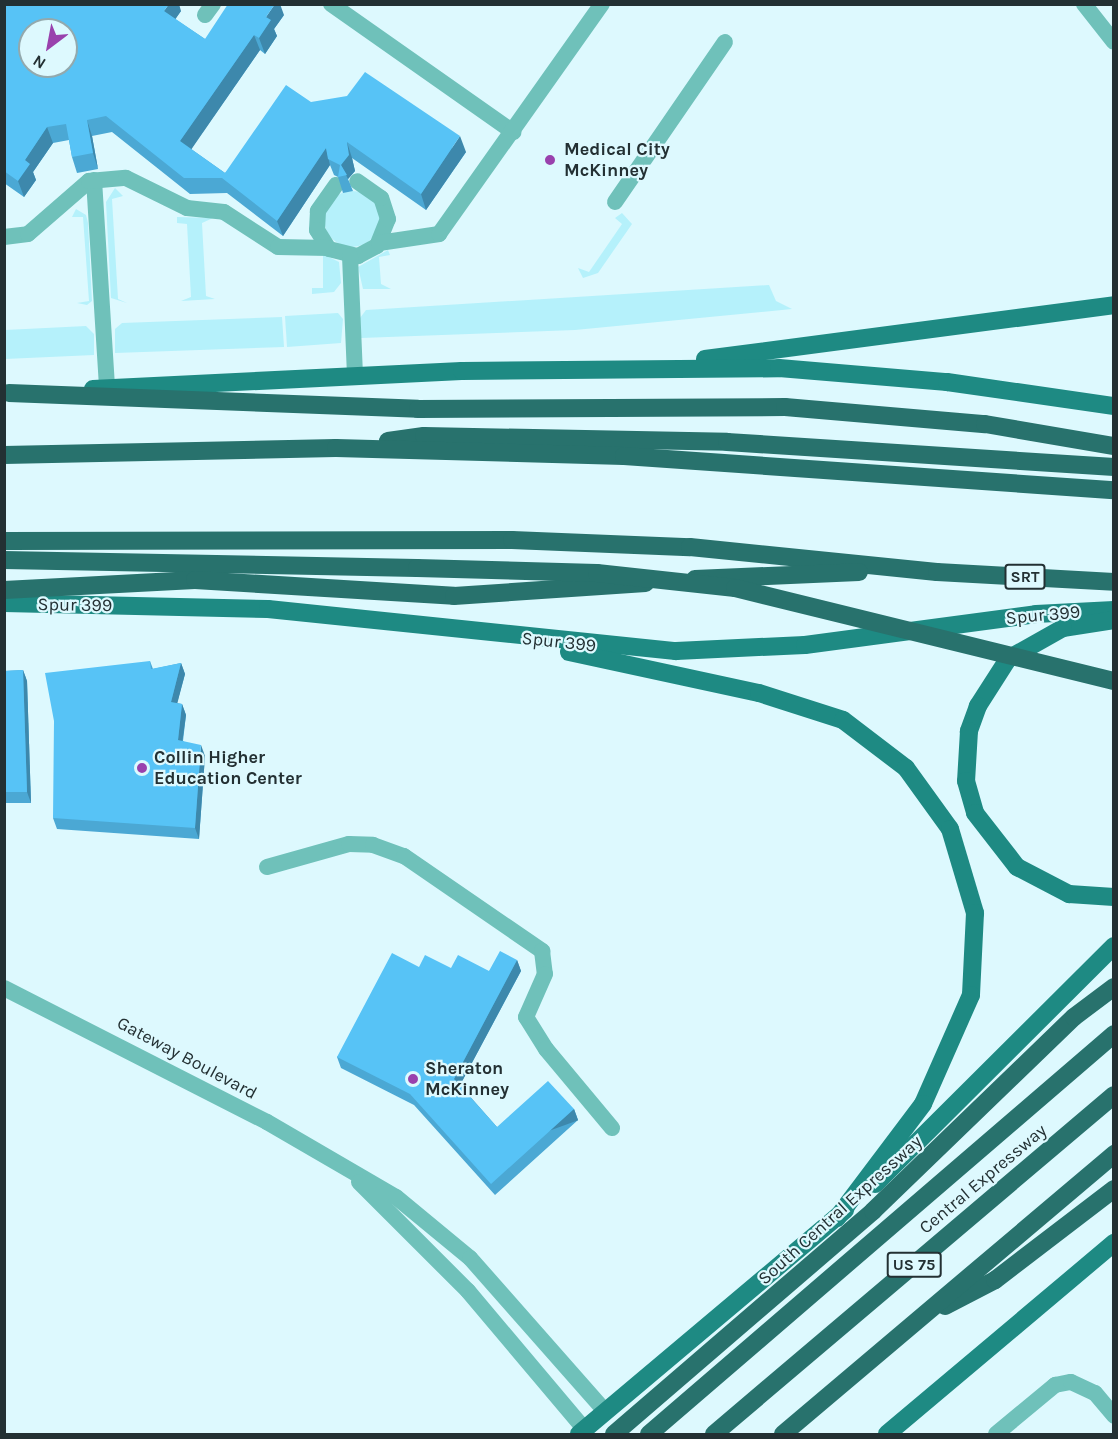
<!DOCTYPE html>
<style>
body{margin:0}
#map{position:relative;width:1118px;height:1439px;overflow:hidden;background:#ddf9fe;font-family:Karla,sans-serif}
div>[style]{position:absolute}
.green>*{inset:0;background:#b5f1fb}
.round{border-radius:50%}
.minor>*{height:16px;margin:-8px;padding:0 8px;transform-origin:8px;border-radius:8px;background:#6fc1ba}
.major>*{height:18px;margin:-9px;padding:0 9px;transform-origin:9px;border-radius:9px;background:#1e8a83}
.highway>*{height:18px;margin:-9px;padding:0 9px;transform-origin:9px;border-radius:9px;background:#28726d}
.highway-bridge>*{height:18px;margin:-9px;padding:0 9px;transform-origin:9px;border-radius:9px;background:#28726d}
.wall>*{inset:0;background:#4ba8d4}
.shaded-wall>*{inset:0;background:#3d88ac;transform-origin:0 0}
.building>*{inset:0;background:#57c3f6}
.dots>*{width:16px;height:16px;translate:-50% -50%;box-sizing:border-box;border:3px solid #ddf9fe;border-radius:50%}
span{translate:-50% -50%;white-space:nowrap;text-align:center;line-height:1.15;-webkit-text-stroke:4.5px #ddf9fe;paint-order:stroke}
.shield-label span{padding:2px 4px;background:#ddf9fe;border:2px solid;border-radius:4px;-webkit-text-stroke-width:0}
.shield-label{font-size:16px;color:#233033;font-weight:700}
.poi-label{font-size:18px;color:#233033;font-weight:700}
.left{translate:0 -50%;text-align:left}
.street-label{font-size:18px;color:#233033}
.frame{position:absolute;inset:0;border:6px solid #233033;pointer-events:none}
.north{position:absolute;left:18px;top:18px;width:60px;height:60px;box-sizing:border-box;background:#ddf9fe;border:2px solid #93a9ad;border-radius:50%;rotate:212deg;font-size:16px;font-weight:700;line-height:24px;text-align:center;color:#233033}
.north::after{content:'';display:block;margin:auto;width:21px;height:27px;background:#9941ad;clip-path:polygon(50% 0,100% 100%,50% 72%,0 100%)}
</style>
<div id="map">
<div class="green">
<div style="clip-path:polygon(115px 188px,123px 196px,112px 199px,118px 299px,127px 303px,111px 298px,106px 202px)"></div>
<div class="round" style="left:324px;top:191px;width:56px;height:56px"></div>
<div style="clip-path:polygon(76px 209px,86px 215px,88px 223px,92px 301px,87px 305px,77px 303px,89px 301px,83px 217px,72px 217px)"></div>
<div style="clip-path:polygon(622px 213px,632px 224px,598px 273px,583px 278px,578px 268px,589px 272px,622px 224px,615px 218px)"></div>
<div style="clip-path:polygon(177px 217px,213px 218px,202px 223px,206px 296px,215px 299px,181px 301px,191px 297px,187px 224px,177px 223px)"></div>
<div style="clip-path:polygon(388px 250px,390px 255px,379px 257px,381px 284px,391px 289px,363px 289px,358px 267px)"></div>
<div style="clip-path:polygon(323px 254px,339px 262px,341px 283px,334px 292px,312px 294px,312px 288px,323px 288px)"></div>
<div style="clip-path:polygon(769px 285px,776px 301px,792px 309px,575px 330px,361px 338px,360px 318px,366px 310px)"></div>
<div style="clip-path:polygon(338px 313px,343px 319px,341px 343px,287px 347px,285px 316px)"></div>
<div style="clip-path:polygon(282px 317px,284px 347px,115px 353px,115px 329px,122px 323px)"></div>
<div style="clip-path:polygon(86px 326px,94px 334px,94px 355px,5px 359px,5px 330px)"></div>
</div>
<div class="minor">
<div style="left:331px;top:4px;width:223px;rotate:35.1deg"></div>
<div style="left:1084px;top:4px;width:48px;rotate:51.7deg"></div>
<div style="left:205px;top:15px;width:14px;rotate:-54deg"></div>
<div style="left:94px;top:180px;width:209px;rotate:86.4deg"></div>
<div style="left:336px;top:185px;width:32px;rotate:125deg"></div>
<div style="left:318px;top:211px;width:19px;rotate:93deg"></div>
<div style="left:317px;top:230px;width:22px;rotate:58deg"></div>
<div style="left:329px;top:249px;width:30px;rotate:14deg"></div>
<div style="left:358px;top:256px;width:21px;rotate:-28deg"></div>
<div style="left:377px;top:246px;width:29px;rotate:-68deg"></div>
<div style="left:388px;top:219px;width:22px;rotate:-108deg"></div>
<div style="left:381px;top:198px;width:29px;rotate:-145deg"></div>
<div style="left:615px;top:202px;width:194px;rotate:-55.5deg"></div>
<div style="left:4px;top:237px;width:24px;rotate:-7deg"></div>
<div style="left:28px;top:234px;width:81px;rotate:-41deg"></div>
<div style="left:89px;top:181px;width:37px;rotate:-5deg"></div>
<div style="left:126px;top:178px;width:68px;rotate:26.2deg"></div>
<div style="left:187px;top:208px;width:37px;rotate:6deg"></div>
<div style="left:224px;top:212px;width:64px;rotate:32.9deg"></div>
<div style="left:278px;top:247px;width:50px;rotate:1.1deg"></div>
<div style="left:379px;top:243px;width:61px;rotate:-8.5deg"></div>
<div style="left:439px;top:234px;width:282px;rotate:-54.7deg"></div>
<div style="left:350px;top:256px;width:120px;rotate:87.6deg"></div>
<div style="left:267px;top:867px;width:85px;rotate:-15.7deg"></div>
<div style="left:349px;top:844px;width:24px;rotate:2deg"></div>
<div style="left:373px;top:845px;width:33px;rotate:20deg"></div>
<div style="left:404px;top:856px;width:168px;rotate:34.5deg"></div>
<div style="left:542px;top:951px;width:23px;rotate:83deg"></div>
<div style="left:545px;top:974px;width:47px;rotate:113.8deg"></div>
<div style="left:526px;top:1017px;width:38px;rotate:58deg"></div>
<div style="left:546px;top:1049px;width:103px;rotate:50.1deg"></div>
<div style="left:4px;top:988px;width:295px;rotate:27deg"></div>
<div style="left:267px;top:1122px;width:149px;rotate:30.2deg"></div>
<div style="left:396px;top:1197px;width:96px;rotate:39.5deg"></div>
<div style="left:470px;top:1258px;width:205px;rotate:48.6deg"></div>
<div style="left:359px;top:1182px;width:154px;rotate:45deg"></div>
<div style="left:468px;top:1291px;width:182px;rotate:49.9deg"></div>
<div style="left:996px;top:1434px;width:77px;rotate:-39.7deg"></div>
<div style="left:1055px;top:1385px;width:16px;rotate:-11deg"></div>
<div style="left:1071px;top:1382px;width:26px;rotate:25deg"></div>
<div style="left:1095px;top:1393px;width:30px;rotate:50deg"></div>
</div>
<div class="major">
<div style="left:705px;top:359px;width:413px;rotate:-7.5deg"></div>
<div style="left:93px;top:389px;width:369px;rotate:-2.8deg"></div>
<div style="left:462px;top:371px;width:317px;rotate:-0.5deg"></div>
<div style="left:779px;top:368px;width:169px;rotate:4.8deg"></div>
<div style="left:947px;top:382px;width:169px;rotate:8.2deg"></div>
<div style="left:4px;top:603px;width:264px;rotate:1.3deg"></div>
<div style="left:268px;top:609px;width:410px;rotate:5.9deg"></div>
<div style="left:676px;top:651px;width:129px;rotate:-2.7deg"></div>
<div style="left:805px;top:645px;width:233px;rotate:-7.6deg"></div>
<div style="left:1036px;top:614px;width:78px;rotate:-2.9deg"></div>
<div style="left:1114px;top:620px;width:52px;rotate:171.1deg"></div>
<div style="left:1063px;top:628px;width:63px;rotate:150.6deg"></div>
<div style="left:1008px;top:659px;width:56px;rotate:122.6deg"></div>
<div style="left:978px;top:706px;width:27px;rotate:110deg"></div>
<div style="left:969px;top:731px;width:50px;rotate:93.4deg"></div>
<div style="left:966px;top:781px;width:33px;rotate:74deg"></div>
<div style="left:975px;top:813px;width:68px;rotate:52.1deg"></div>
<div style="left:1017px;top:867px;width:59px;rotate:27.4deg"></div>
<div style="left:1069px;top:894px;width:45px;rotate:3.8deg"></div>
<div style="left:569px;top:652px;width:194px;rotate:12.2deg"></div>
<div style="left:759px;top:693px;width:88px;rotate:17.8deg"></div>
<div style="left:843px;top:720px;width:79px;rotate:37.3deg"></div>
<div style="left:906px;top:768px;width:75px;rotate:54.2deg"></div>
<div style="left:950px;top:829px;width:88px;rotate:73.4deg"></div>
<div style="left:975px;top:913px;width:82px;rotate:92.8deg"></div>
<div style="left:971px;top:995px;width:119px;rotate:113.8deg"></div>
<div style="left:923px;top:1104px;width:143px;rotate:127deg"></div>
<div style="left:875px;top:1184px;width:337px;rotate:-44.9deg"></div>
<div style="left:579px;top:1434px;width:348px;rotate:-40.1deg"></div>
<div style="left:887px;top:1434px;width:297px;rotate:-40.1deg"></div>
</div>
<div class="highway">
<div style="left:9px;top:393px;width:409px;rotate:2.2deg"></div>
<div style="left:418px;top:409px;width:367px;rotate:-0.3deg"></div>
<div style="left:785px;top:407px;width:201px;rotate:4.9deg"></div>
<div style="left:985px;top:424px;width:131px;rotate:9.7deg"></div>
<div style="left:388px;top:441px;width:36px;rotate:-8deg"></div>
<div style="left:424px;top:436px;width:303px;rotate:1.1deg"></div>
<div style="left:727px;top:442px;width:388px;rotate:3.7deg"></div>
<div style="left:4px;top:455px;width:332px;rotate:-1.2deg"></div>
<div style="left:336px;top:448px;width:288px;rotate:1.6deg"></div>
<div style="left:624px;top:456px;width:491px;rotate:4deg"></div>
<div style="left:4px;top:541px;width:508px;rotate:-0.11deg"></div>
<div style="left:512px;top:540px;width:178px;rotate:2.3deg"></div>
<div style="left:690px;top:547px;width:248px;rotate:5.8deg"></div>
<div style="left:937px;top:572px;width:177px;rotate:3.2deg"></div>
<div style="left:4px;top:560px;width:413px;rotate:1.1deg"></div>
<div style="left:695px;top:579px;width:164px;rotate:-2.4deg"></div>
<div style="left:4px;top:590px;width:191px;rotate:-3deg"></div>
<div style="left:195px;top:580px;width:259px;rotate:3.5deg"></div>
<div style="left:454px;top:596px;width:192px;rotate:-3.9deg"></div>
<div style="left:945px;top:1306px;width:56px;rotate:-27.5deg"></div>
<div style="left:995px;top:1280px;width:150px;rotate:-37.4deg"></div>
<div style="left:614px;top:1434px;width:342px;rotate:-40.7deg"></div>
<div style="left:873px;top:1211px;width:279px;rotate:-44deg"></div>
<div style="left:1074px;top:1017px;width:50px;rotate:-36.9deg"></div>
<div style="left:649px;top:1434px;width:613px;rotate:-40.7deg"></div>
<div style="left:714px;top:1434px;width:524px;rotate:-40.28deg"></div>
<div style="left:783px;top:1434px;width:434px;rotate:-40.2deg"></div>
</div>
<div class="highway-bridge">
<div style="left:417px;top:568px;width:180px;rotate:1.6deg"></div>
<div style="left:597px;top:573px;width:139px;rotate:6.2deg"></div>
<div style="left:735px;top:588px;width:390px;rotate:13.8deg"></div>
</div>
<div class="wall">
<div style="clip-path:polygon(4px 4px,181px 11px,175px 19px,205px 39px,284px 15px,274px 29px,277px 36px,265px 54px,260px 50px,191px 149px,225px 173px,311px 102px,466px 152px,426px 210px,352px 158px,355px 171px,348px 179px,353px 191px,343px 193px,338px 177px,334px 175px,330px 165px,283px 236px,227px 193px,190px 194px,112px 132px,92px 136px,98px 169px,77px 173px,72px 157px,69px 140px,53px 143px,33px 172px,36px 180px,24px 197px,4px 183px)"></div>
<div style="clip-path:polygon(150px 661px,153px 669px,181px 663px,185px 674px,177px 703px,182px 704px,186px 715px,183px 741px,205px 756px,199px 839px,57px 829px,53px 818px)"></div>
<div style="clip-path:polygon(23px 670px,27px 681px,31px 803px,4px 803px,4px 671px)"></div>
<div style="clip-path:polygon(517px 960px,521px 971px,460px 1085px,497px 1127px,574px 1109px,578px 1120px,495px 1195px,414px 1105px,341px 1068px,337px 1057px,419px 967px,489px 971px)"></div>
</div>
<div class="shaded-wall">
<div style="clip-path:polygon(169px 4px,179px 4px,181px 11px,170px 27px,164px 11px)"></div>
<div style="clip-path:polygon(275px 4px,280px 4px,284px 15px,274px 29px,277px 36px,265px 54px,259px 38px,266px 17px)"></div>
<div style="clip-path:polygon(254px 35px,260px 50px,186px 157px,180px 141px)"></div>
<div style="clip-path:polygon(87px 120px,92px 136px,98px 169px,93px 153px)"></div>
<div style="clip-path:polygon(47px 127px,53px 143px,33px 172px,36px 180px,24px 197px,18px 181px,25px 160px)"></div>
<div style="clip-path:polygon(460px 136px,466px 152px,426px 210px,421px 194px)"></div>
<div style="clip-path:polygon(347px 142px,352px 158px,355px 171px,348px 179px,341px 165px)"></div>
<div style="clip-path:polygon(326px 148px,330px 165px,283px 236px,277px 221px)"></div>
<div style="clip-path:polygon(181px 663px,185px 674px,175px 712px,171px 702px)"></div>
<div style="clip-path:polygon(23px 670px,27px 681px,31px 803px,27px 792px)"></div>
<div style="clip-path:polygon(182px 704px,186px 715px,181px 751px,178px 740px)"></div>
<div style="clip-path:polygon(201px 745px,205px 756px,199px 839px,195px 828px)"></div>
<div style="clip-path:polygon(517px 960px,521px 971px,458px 1089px,454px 1079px)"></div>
<div style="left:574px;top:1109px;width:12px;height:112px;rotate:70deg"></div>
</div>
<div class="building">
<div style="clip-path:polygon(evenodd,4px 4px,169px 4px,164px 11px,205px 39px,228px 4px,275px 4px,266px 17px,271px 20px,259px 38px,254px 35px,180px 141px,225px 173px,286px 85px,311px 102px,347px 96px,365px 72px,460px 136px,421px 194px,347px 142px,349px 155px,341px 165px,347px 175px,338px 177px,340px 165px,328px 159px,326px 148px,277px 221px,222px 178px,184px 178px,106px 116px,87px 120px,93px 153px,72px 157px,66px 124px,47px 127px,25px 160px,30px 164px,18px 181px,4px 171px,4px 4px,30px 30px,66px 30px,66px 66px,30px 66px,30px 30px)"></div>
<div style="clip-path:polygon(150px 661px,151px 669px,181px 663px,171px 702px,182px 704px,178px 740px,201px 745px,195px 828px,53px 818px,54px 721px,45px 673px)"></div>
<div style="clip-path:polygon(23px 670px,27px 792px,4px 792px,4px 671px)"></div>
<div style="clip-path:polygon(500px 951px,517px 960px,454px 1079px,497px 1127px,548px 1081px,574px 1109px,491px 1184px,410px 1094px,337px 1057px,392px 953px,419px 967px,425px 955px,451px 968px,458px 955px,489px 971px)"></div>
</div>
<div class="dots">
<div style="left:550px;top:160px;background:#9941ad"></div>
<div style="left:142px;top:768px;background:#9941ad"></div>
<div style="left:413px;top:1079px;background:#9941ad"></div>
</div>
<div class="shield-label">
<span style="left:1025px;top:577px">SRT</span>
<span style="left:914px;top:1265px">US 75</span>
</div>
<div class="poi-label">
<span class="left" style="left:564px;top:160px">Medical City<br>McKinney</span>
<span class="left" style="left:154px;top:768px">Collin Higher<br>Education Center</span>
<span class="left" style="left:425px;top:1079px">Sheraton<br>McKinney</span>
</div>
<div class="street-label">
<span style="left:75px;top:605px;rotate:1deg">Spur 399</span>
<span style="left:1043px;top:615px;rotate:-5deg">Spur 399</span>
<span style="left:559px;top:642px;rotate:6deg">Spur 399</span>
<span style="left:187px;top:1058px;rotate:28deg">Gateway Boulevard</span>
<span style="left:983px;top:1179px;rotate:-40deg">Central Expressway</span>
<span style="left:840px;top:1210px;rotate:-42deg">South Central Expressway</span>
</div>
<div class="frame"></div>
<div class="north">N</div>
</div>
